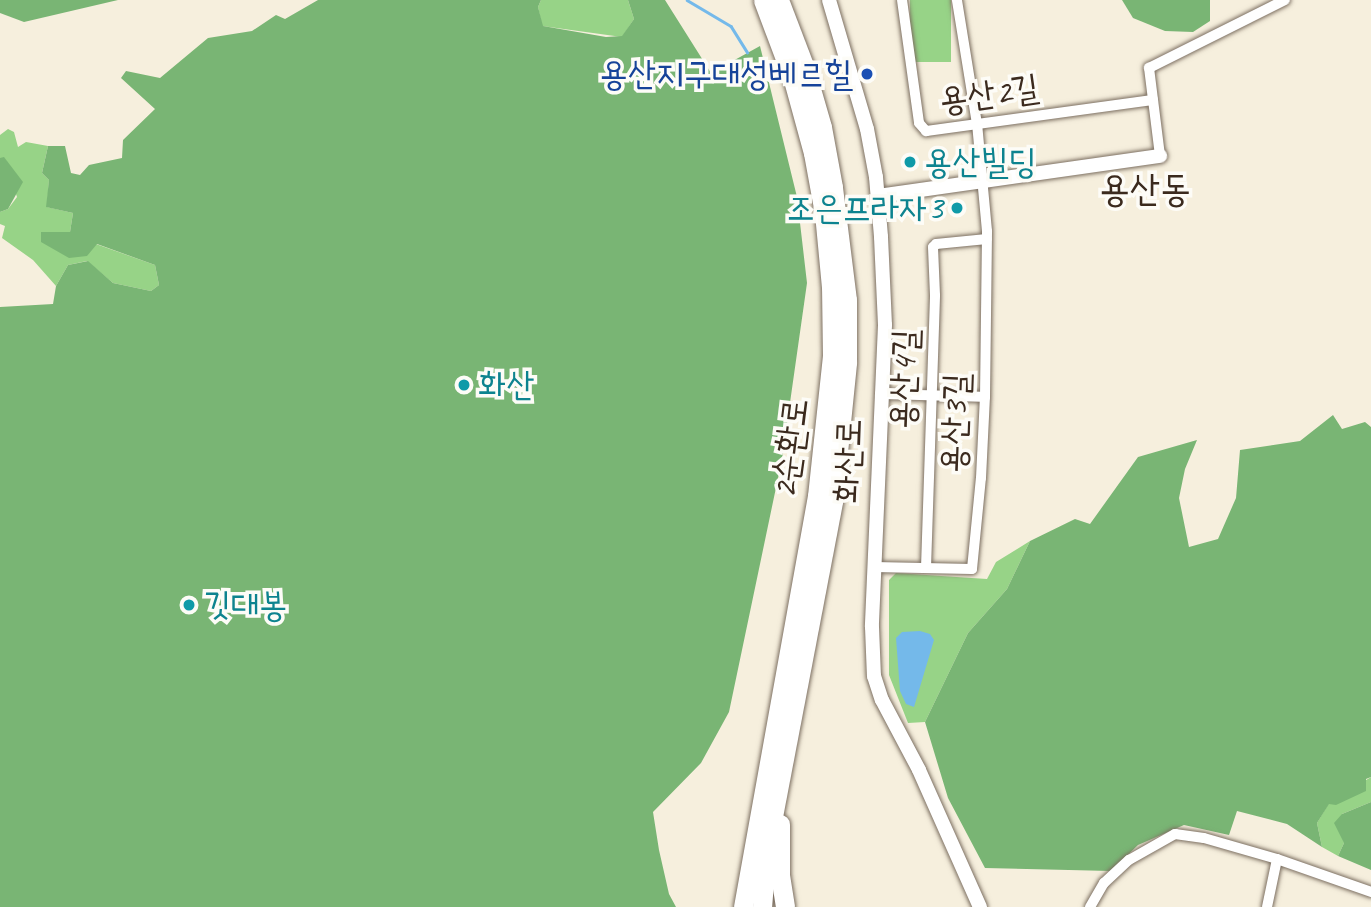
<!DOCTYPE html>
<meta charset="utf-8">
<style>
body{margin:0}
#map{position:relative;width:1371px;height:907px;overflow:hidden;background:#f6efdd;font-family:Caveat,"Poor Story",sans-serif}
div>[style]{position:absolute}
.green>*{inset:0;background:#97d387;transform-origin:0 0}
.forest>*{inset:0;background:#79b574}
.water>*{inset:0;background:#74b9ea}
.stream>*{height:2.5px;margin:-1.25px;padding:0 1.25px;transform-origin:1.25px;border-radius:1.25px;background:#74b9ea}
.roads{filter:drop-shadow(0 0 2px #7c6f61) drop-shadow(0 0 2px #7c6f61)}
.street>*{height:10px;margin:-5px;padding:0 5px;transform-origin:5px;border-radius:5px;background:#fff}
.secondary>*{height:14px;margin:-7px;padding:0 7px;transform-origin:7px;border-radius:7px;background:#fff}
.highway>*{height:19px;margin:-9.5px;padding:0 9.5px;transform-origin:9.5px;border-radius:9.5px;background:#fff}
.dots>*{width:19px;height:19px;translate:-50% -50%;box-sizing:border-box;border:4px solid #fdfcf7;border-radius:50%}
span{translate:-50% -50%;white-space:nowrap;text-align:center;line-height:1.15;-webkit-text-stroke:7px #fdfcf7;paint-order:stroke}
.transit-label{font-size:35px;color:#164399}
.right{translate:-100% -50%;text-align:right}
.street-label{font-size:35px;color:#3b2a1e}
.culture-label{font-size:35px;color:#0d838f}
.left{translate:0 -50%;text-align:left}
.quarter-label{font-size:38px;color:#3b2a1e}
</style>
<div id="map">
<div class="green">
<div style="clip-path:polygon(541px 0,628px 0,634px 19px,622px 37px,542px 26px,538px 7px)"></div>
<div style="left:910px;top:0;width:41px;height:62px"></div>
<div style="clip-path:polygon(8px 129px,14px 132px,18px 147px,26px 142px,48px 146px,42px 173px,49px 180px,47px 207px,73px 213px,70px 232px,42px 232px,96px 244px,155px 265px,159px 285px,151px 291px,113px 283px,87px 261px,68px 265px,56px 286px,33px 260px,2px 238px,5px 226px,0 224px,0 212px,8px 209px,17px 197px,4px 158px,0 158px,0 135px)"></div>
<div style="clip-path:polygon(1030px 541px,1007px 589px,968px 633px,925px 722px,908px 723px,889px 675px,889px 580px,896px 573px,987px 579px,996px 562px)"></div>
<div style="clip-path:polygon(1371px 777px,1371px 802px,1342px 814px,1344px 843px,1338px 856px,1322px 847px,1317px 823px,1329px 803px)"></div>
</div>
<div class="forest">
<div style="clip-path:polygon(0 0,118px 0,24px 22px,0 13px)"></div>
<div style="clip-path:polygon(318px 0,541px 0,538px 7px,543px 26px,606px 37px,622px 36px,634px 19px,628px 0,665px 0,711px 73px,760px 46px,797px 197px,807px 283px,782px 459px,729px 712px,701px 763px,653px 812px,659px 850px,669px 894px,676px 907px,0 907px,0 307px,53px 304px,56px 286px,68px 265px,88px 261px,113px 283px,151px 291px,159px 285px,155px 265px,97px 244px,87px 256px,69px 258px,41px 242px,41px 232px,70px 232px,73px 213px,46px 207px,49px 180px,42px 173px,48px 146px,65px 146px,71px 173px,80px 175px,89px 165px,122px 158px,123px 140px,155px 109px,121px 78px,126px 71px,160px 78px,208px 38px,252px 31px,276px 15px,285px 19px)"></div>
<div style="clip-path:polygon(1122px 0,1210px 0,1210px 21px,1193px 32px,1165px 31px,1133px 18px)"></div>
<div style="clip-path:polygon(4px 157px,23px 182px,8px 209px,0 212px,0 158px)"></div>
<div style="clip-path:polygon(1333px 415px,1342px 429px,1365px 422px,1371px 427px,1371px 777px,1366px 779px,1366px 791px,1336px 805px,1329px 804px,1317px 823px,1322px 847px,1287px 824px,1237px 811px,1229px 835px,1184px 825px,1138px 845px,1111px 871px,985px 868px,948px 798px,925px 722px,968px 633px,1007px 589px,1030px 541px,1075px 519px,1090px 524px,1138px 457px,1197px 440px,1185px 469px,1179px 498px,1189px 547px,1218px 539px,1236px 498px,1240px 450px,1300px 441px)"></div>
<div style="clip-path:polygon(1371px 802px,1371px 870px,1338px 856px,1344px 843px,1334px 823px,1342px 814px)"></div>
</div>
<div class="water">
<div style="clip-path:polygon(920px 631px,930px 634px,934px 640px,914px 707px,906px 704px,900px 691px,896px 638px,902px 632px)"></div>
</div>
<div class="stream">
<div style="left:687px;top:0;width:51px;rotate:30.6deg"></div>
<div style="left:731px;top:26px;width:31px;rotate:58deg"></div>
</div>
<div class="roads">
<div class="street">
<div style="left:902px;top:0;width:124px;rotate:82.1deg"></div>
<div style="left:919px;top:123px;width:11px;rotate:49deg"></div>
<div style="left:926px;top:131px;width:229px;rotate:-7.8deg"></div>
<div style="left:1160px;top:156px;width:89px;rotate:-97.1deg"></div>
<div style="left:1149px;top:68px;width:152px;rotate:-26.6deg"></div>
<div style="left:880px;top:394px;width:105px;rotate:1.6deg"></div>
<div style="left:874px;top:567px;width:98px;rotate:1.2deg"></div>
<div style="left:972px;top:569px;width:91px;rotate:-84.4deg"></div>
<div style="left:981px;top:478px;width:81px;rotate:-87.2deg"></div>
<div style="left:985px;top:397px;width:166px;rotate:-89.3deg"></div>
<div style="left:987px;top:231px;width:107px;rotate:-95.3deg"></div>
<div style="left:977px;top:124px;width:126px;rotate:-99.2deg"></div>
<div style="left:926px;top:568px;width:273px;rotate:-88.1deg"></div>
<div style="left:935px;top:295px;width:48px;rotate:-92.4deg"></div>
<div style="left:933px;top:247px;width:4px;rotate:-45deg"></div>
<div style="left:936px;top:244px;width:51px;rotate:-5.6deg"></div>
<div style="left:1090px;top:907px;width:28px;rotate:-60deg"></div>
<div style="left:1104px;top:883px;width:34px;rotate:-43deg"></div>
<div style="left:1129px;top:860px;width:53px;rotate:-29.5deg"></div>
<div style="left:1175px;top:834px;width:29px;rotate:8deg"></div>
<div style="left:1204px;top:838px;width:76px;rotate:16deg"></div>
<div style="left:1277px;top:859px;width:100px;rotate:19.3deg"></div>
<div style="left:1267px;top:907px;width:49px;rotate:-78.2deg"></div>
</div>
<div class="secondary">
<div style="left:829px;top:0;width:134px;rotate:73.6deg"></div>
<div style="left:867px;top:129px;width:49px;rotate:79.4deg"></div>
<div style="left:876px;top:177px;width:60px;rotate:85.2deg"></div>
<div style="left:881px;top:237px;width:88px;rotate:87.4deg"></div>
<div style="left:885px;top:325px;width:302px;rotate:92.5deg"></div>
<div style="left:872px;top:627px;width:49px;rotate:87.7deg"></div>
<div style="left:874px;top:676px;width:25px;rotate:72deg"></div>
<div style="left:882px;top:700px;width:79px;rotate:62.1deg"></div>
<div style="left:919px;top:770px;width:150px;rotate:66deg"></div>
<div style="left:878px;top:196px;width:285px;rotate:-8.1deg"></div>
</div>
<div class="highway">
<div style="left:780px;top:824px;width:51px;rotate:90deg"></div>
<div style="left:780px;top:875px;width:32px;rotate:81deg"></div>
<div style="left:743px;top:907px;width:418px;rotate:-79.8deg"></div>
<div style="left:817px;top:496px;width:141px;rotate:-83.9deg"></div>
<div style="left:832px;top:356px;width:69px;rotate:-90.8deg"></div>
<div style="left:831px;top:287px;width:74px;rotate:-95.4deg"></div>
<div style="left:824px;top:213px;width:61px;rotate:-100.4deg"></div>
<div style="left:813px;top:153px;width:76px;rotate:-105.3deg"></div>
<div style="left:793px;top:80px;width:85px;rotate:-110.6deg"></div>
<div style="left:762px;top:907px;width:59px;rotate:-85.2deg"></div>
<div style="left:767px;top:848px;width:353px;rotate:-79.2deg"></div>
<div style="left:833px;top:501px;width:140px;rotate:-84.2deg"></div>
<div style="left:847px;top:362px;width:62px;rotate:-90deg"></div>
<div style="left:847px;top:300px;width:114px;rotate:-97.1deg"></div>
<div style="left:833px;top:187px;width:61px;rotate:-100.4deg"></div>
<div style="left:822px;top:127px;width:61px;rotate:-106.1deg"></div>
<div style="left:805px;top:68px;width:73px;rotate:-110.9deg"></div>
</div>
</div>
<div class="dots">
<div style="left:867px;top:74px;background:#1a4fb4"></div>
<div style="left:910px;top:162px;background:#0f9aa8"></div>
<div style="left:957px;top:208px;background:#0f9aa8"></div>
<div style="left:464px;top:385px;background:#0f9aa8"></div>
<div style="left:189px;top:605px;background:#0f9aa8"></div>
</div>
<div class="transit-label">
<span class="right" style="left:853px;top:74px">용산지구대성베르힐</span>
</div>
<div class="street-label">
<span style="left:989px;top:94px;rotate:-8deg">용산2길</span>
<span style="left:904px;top:379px;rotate:-88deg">용산4길</span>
<span style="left:955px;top:423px;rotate:-88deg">용산3길</span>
<span style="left:790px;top:448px;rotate:-83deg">2순환로</span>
<span style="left:848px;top:461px;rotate:-88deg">화산로</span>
</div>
<div class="culture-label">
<span class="left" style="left:924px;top:162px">용산빌딩</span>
<span class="right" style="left:943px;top:208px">조은프라자3</span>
<span class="left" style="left:478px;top:385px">화산</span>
<span class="left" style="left:203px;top:605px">깃대봉</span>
</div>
<div class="quarter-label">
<span style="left:1145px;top:189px">용산동</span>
</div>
</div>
